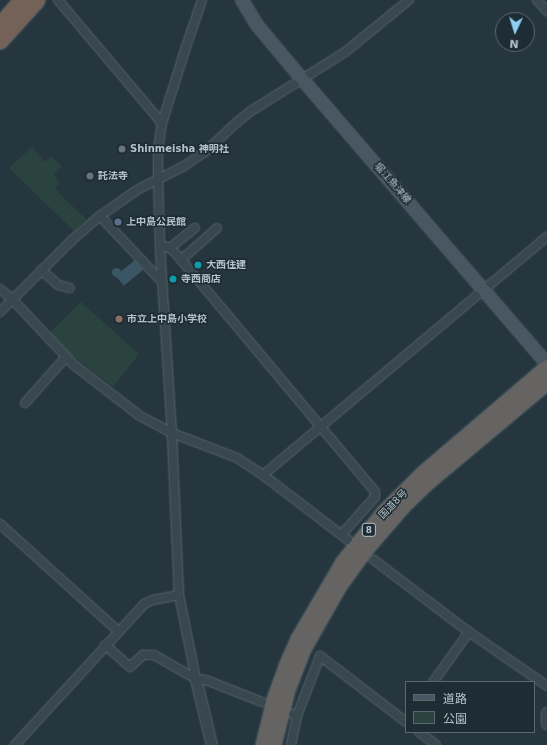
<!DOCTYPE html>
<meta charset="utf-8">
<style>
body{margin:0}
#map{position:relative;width:547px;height:745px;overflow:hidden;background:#25363e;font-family:"DejaVu Sans","Noto Sans JP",sans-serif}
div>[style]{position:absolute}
.green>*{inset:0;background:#2a433e}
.water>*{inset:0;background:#3a5665;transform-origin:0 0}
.round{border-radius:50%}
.roads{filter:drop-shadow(0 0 1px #57656c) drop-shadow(0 0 1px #57656c)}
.minor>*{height:8px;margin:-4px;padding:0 4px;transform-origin:4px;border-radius:4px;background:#39474e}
.tertiary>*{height:10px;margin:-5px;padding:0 5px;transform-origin:5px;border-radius:5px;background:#39474e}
.secondary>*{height:12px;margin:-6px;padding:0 6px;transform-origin:6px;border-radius:6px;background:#485761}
.trunk>*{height:14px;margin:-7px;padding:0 7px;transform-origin:7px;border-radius:7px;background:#666462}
.motorway>*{height:15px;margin:-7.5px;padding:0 7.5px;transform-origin:7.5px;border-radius:7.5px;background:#746157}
.dots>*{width:11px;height:11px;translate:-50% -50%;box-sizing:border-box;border:2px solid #1e2c33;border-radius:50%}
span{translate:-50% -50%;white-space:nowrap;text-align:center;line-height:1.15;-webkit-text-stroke:3px #1e2c33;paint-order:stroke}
.shield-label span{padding:1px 3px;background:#1e2c33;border:1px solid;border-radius:3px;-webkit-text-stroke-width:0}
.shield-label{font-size:9px;color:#b6c2c9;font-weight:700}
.poi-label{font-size:10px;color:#b6c2c9;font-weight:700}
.left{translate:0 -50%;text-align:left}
.street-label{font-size:10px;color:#b6c2c9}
.legend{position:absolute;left:405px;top:681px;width:130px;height:52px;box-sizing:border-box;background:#1e2c33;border:1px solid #5b686f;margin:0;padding:5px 7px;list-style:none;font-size:12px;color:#b6c2c9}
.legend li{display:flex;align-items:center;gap:8px;height:20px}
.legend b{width:20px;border:1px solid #5b686f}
.north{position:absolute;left:495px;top:12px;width:40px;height:40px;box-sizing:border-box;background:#1e2c33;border:1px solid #5b686f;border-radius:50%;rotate:184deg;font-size:11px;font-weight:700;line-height:16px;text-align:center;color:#b6c2c9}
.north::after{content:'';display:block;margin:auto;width:14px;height:18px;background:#8fd0f4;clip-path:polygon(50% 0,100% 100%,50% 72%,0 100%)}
</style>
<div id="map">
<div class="green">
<div style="clip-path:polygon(32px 147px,45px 162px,51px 157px,62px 166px,54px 175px,60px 182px,55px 189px,86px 219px,74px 231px,9px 168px)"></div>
<div style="clip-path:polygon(81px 302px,139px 354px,113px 387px,70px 354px,50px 332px)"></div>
</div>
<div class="water">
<div style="left:135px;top:260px;width:13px;height:25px;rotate:51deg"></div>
<div class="round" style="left:111.5px;top:267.5px;width:9px;height:9px"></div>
</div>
<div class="roads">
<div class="minor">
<div style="left:58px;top:0;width:161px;rotate:49.8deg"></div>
<div style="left:537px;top:0;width:15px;rotate:48deg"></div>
<div style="left:100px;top:216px;width:91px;rotate:46.8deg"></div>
<div style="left:160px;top:245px;width:10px;rotate:17deg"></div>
<div style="left:170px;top:248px;width:11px;rotate:45deg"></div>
<div style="left:178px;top:256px;width:307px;rotate:50.1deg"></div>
<div style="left:375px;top:492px;width:5px;rotate:90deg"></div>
<div style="left:375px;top:497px;width:50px;rotate:131.7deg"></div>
<div style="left:170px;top:248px;width:32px;rotate:-39deg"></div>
<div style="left:181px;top:260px;width:48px;rotate:-41.6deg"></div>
<div style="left:41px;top:270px;width:23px;rotate:41deg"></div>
<div style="left:58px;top:285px;width:12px;rotate:14deg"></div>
<div style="left:0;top:289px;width:16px;rotate:40deg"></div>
<div style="left:12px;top:299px;width:91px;rotate:46.8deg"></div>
<div style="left:74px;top:365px;width:83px;rotate:37.7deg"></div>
<div style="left:140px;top:416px;width:36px;rotate:28deg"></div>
<div style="left:172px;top:433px;width:70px;rotate:21deg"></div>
<div style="left:237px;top:458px;width:31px;rotate:33deg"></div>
<div style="left:263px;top:475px;width:107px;rotate:37.4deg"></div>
<div style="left:0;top:312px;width:102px;rotate:-45deg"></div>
<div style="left:72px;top:240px;width:37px;rotate:-41deg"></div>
<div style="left:100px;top:216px;width:45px;rotate:-35.1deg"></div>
<div style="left:137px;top:190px;width:53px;rotate:-27.1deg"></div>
<div style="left:184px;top:166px;width:25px;rotate:-34deg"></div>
<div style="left:205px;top:152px;width:42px;rotate:-43.1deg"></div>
<div style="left:236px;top:123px;width:19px;rotate:-39deg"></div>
<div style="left:251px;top:111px;width:111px;rotate:-32.1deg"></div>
<div style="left:345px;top:52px;width:82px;rotate:-39.1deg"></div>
<div style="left:25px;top:403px;width:62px;rotate:-48.3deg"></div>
<div style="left:263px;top:475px;width:371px;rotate:-40deg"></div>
<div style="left:0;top:524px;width:159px;rotate:42.2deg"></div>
<div style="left:374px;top:560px;width:119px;rotate:37.2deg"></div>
<div style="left:469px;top:632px;width:95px;rotate:34.7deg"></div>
<div style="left:105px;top:645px;width:33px;rotate:41deg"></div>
<div style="left:130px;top:667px;width:18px;rotate:-43deg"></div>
<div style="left:143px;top:655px;width:11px"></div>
<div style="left:154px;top:655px;width:48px;rotate:29.7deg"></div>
<div style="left:196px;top:679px;width:10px;rotate:6deg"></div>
<div style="left:206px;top:680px;width:60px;rotate:21.4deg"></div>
<div style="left:196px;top:679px;width:86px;rotate:-101.4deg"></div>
<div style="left:179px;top:595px;width:162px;rotate:-92.5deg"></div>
<div style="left:172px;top:433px;width:188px;rotate:-93.7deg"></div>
<div style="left:160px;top:245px;width:66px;rotate:-91.7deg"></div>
<div style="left:158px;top:179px;width:29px;rotate:-90deg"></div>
<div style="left:158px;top:150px;width:27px;rotate:-82deg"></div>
<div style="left:162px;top:123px;width:80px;rotate:-72.5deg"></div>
<div style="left:186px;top:47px;width:50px;rotate:-71.2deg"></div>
<div style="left:433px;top:682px;width:62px;rotate:-54.2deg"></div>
<div style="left:293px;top:714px;width:4px;rotate:27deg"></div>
<div style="left:297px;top:716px;width:64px;rotate:-69deg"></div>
<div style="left:320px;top:656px;width:108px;rotate:37.5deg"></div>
<div style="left:419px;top:732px;width:21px;rotate:37deg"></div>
<div style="left:15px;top:745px;width:191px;rotate:-47.5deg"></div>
<div style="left:144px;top:604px;width:10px;rotate:-24deg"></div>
<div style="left:153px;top:600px;width:26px;rotate:-11deg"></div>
<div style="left:291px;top:745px;width:30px;rotate:-78deg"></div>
</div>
<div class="tertiary">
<div style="left:196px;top:679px;width:68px;rotate:76.4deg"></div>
<div style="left:547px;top:713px;width:11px;rotate:90deg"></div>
</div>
<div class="secondary">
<div style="left:242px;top:0;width:29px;rotate:59deg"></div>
<div style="left:257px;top:25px;width:70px;rotate:50.2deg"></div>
<div style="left:302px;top:79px;width:376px;rotate:49.3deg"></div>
</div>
<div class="trunk">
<div style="left:263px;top:745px;width:49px;rotate:-76deg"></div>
<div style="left:275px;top:697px;width:33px;rotate:-70deg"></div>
<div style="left:286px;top:666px;width:30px;rotate:-66deg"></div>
<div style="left:298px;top:639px;width:89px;rotate:-59.7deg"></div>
<div style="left:343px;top:562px;width:65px;rotate:-50.6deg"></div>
<div style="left:384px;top:512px;width:55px;rotate:-45deg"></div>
<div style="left:423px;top:473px;width:163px;rotate:-40.5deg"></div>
<div style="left:274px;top:745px;width:57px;rotate:-75.7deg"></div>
<div style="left:288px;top:690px;width:44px;rotate:-68.7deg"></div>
<div style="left:304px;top:649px;width:73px;rotate:-60.3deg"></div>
<div style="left:340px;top:586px;width:44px;rotate:-54.2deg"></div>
<div style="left:366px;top:550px;width:58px;rotate:-49.2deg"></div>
<div style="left:404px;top:506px;width:33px;rotate:-44deg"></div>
<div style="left:428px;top:483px;width:155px;rotate:-40deg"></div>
</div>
<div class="motorway">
<div style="left:0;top:24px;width:32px;rotate:-49deg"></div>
<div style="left:0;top:41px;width:55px;rotate:-47.9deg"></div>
</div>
</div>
<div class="dots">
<div style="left:122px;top:149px;background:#6b7280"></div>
<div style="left:90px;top:176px;background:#6b7280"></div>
<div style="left:118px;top:222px;background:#5c6f8a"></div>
<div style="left:198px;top:265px;background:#0f9aa8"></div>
<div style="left:173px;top:279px;background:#0f9aa8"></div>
<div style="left:119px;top:319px;background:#8d6e63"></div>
</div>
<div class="shield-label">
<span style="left:369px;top:530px">8</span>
</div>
<div class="poi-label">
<span class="left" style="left:130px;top:149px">Shinmeisha 神明社</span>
<span class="left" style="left:98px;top:176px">託法寺</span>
<span class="left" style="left:126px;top:222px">上中島公民館</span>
<span class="left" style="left:206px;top:265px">大西住建</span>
<span class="left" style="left:181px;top:279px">寺西商店</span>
<span class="left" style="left:127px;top:319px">市立上中島小学校</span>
</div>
<div class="street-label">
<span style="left:393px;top:183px;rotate:49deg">堀江魚津線</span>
<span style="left:393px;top:504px;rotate:-46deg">国道8号</span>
</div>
<ul class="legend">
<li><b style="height:5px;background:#485761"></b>道路</li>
<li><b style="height:11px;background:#2a433e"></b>公園</li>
</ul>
<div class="north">N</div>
</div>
